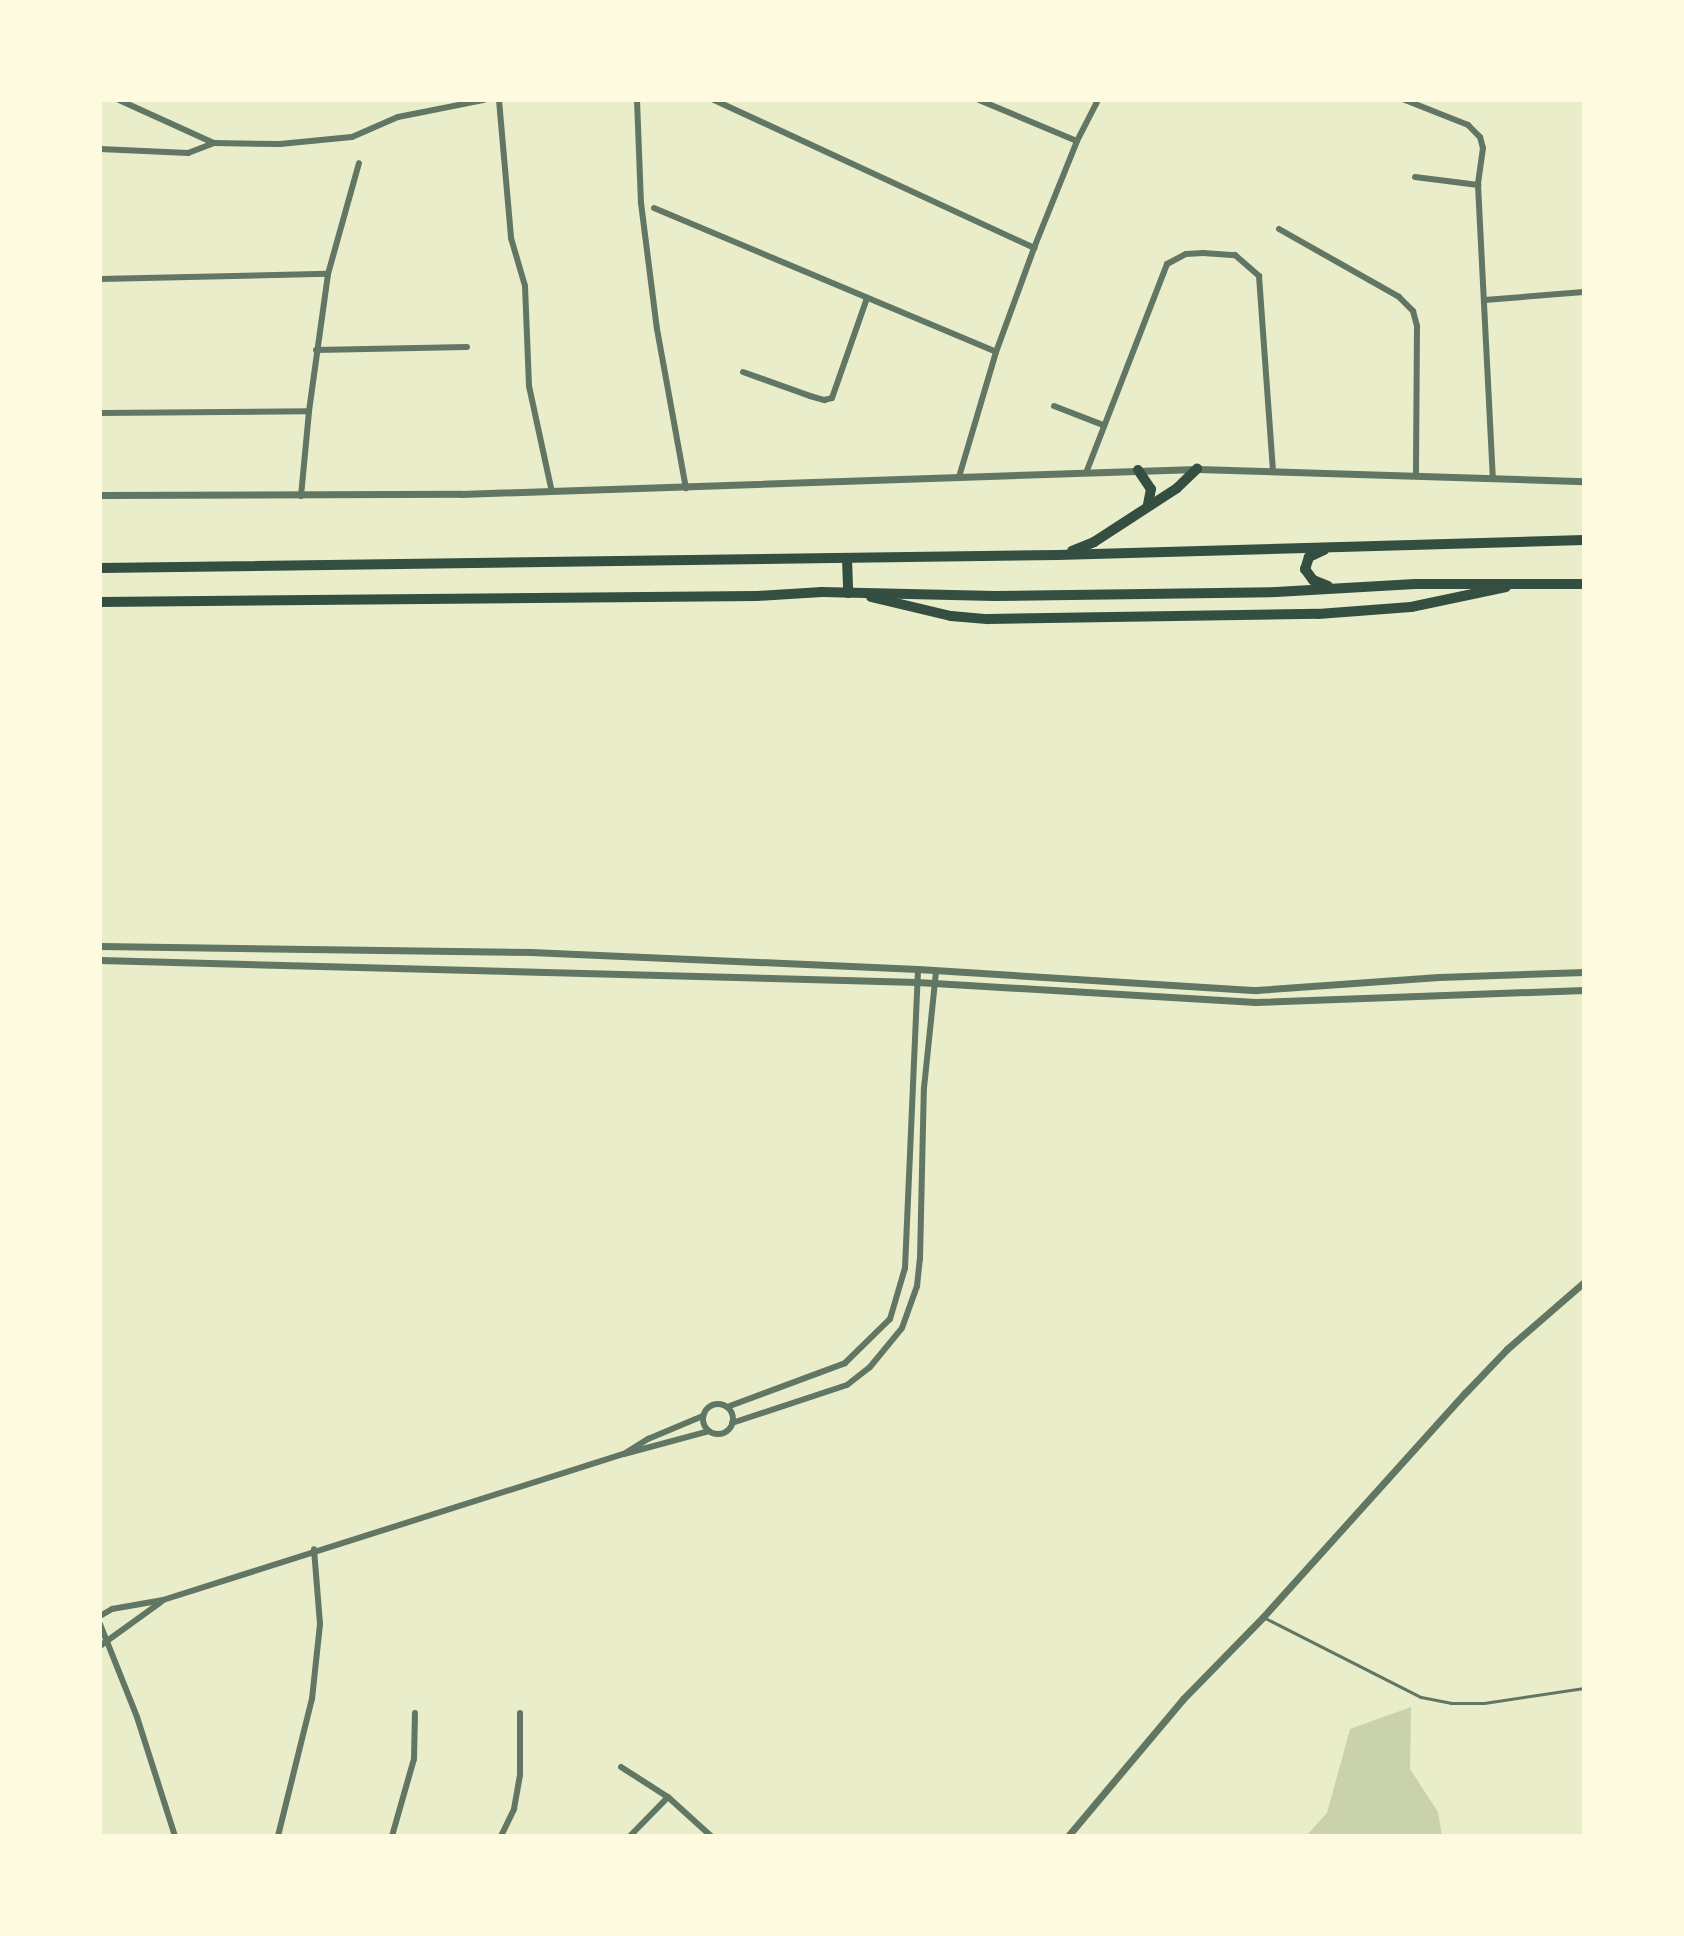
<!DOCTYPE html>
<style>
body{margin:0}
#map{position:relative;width:1684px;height:1936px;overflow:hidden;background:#e9edc9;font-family:Georgia,serif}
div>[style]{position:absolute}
.green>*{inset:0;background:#cad2ad}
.service>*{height:3px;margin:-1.5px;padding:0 1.5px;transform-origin:1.5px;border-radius:1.5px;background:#617663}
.minor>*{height:6px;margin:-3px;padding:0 3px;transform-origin:3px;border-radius:3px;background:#617663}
.minor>.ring{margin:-3px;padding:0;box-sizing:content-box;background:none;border:6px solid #617663;border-radius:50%}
.tertiary>*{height:7px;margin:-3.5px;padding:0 3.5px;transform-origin:3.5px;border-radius:3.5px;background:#617663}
.motorway>*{height:10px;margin:-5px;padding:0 5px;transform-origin:5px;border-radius:5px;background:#344e41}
span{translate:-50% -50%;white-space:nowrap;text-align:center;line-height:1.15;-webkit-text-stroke:8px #fefae0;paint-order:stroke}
.frame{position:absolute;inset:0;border:102px solid #fefae0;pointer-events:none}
</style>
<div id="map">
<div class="green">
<div style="clip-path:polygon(1411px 1707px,1410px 1769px,1438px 1812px,1442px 1836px,1306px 1836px,1327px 1813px,1350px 1729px)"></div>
</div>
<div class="service">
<div style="left:1263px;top:1617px;width:177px;rotate:26.9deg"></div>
<div style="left:1421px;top:1697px;width:31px;rotate:11deg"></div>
<div style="left:1451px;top:1703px;width:33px"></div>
<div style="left:1484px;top:1703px;width:101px;rotate:-8.5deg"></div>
</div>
<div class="minor">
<div style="left:119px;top:100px;width:104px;rotate:24.4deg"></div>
<div style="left:214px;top:143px;width:66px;rotate:0.9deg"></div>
<div style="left:280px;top:144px;width:72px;rotate:-5.6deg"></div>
<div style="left:352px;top:137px;width:50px;rotate:-23.5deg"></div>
<div style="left:398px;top:117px;width:88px;rotate:-11.2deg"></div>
<div style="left:499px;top:100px;width:139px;rotate:85deg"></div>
<div style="left:511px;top:238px;width:50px;rotate:73.7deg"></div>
<div style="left:525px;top:286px;width:100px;rotate:87.7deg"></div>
<div style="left:529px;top:386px;width:108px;rotate:77.8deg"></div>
<div style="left:637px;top:100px;width:103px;rotate:87.8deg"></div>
<div style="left:641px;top:203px;width:127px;rotate:82.8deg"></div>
<div style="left:657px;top:329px;width:162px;rotate:79.7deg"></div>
<div style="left:714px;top:100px;width:353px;rotate:24.8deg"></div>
<div style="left:979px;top:100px;width:106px;rotate:22.7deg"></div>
<div style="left:1405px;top:100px;width:68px;rotate:21.6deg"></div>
<div style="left:1468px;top:125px;width:17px;rotate:45deg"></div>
<div style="left:1480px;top:137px;width:11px;rotate:75deg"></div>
<div style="left:1483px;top:148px;width:37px;rotate:98deg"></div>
<div style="left:1478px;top:185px;width:293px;rotate:87.1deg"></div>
<div style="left:100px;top:149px;width:88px;rotate:2.6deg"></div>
<div style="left:188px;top:153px;width:28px;rotate:-21deg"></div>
<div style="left:1415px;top:177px;width:64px;rotate:7.2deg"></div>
<div style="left:654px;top:208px;width:371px;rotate:22.8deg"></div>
<div style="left:1279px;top:229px;width:138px;rotate:29.5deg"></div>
<div style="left:1399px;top:297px;width:20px;rotate:45deg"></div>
<div style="left:1413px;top:311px;width:16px;rotate:75deg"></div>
<div style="left:1417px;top:326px;width:148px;rotate:90.4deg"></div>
<div style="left:100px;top:279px;width:228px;rotate:-1.3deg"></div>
<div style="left:1485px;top:300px;width:99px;rotate:-4.6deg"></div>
<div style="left:316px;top:350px;width:151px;rotate:-1.1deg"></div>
<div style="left:743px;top:372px;width:71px;rotate:19.7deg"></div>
<div style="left:810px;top:396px;width:15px;rotate:16deg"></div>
<div style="left:824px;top:400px;width:8px;rotate:-14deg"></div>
<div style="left:832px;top:398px;width:106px;rotate:-70.7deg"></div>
<div style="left:1054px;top:406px;width:53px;rotate:21.2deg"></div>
<div style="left:100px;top:413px;width:209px;rotate:-0.5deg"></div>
<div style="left:1086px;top:473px;width:224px;rotate:-68.8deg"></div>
<div style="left:1167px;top:264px;width:21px;rotate:-28deg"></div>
<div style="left:1186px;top:254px;width:17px;rotate:-3deg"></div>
<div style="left:1203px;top:253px;width:32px;rotate:4deg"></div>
<div style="left:1235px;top:255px;width:32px;rotate:41deg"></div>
<div style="left:1259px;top:276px;width:196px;rotate:85.9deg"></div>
<div style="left:959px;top:477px;width:130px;rotate:-73.5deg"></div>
<div style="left:996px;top:352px;width:111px;rotate:-69.9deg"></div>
<div style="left:1034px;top:248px;width:115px;rotate:-68.1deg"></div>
<div style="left:1077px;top:141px;width:46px;rotate:-62.9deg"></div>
<div style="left:301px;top:496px;width:85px;rotate:-84.6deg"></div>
<div style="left:309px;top:411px;width:138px;rotate:-82.1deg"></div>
<div style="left:328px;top:274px;width:115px;rotate:-74.4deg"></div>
<div class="ring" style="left:703px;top:1404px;width:24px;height:24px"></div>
<div style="left:727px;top:1407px;width:126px;rotate:-20.4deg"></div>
<div style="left:845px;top:1363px;width:63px;rotate:-44.4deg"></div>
<div style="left:890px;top:1319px;width:53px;rotate:-73.6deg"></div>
<div style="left:905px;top:1268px;width:299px;rotate:-87.5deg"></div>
<div style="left:732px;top:1423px;width:121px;rotate:-18.3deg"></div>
<div style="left:847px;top:1385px;width:29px;rotate:-38deg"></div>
<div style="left:870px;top:1367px;width:50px;rotate:-50.6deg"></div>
<div style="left:902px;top:1328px;width:45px;rotate:-70.3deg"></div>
<div style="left:917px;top:1286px;width:27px;rotate:-84deg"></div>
<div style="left:920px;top:1259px;width:171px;rotate:-88.7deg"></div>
<div style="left:924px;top:1088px;width:118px;rotate:-84.1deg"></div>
<div style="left:627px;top:1452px;width:25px;rotate:-32deg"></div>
<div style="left:648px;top:1439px;width:60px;rotate:-22.7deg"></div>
<div style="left:100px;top:1616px;width:14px;rotate:-30deg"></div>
<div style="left:112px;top:1609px;width:52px;rotate:-10deg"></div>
<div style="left:163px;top:1600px;width:484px;rotate:-17.6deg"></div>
<div style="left:624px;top:1454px;width:88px;rotate:-15.1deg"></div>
<div style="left:100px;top:1624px;width:100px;rotate:68.3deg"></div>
<div style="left:137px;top:1717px;width:125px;rotate:72.3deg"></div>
<div style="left:100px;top:1646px;width:75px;rotate:-35.8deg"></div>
<div style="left:621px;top:1767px;width:56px;rotate:32.6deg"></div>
<div style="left:668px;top:1797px;width:58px;rotate:42.2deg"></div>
<div style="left:278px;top:1836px;width:141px;rotate:-76.1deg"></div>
<div style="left:312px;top:1699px;width:75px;rotate:-83.9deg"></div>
<div style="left:320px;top:1624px;width:75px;rotate:-94.6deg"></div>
<div style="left:392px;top:1836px;width:80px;rotate:-74.1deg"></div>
<div style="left:414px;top:1759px;width:46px;rotate:-88.8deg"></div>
<div style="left:501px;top:1836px;width:30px;rotate:-64deg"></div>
<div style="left:514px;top:1809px;width:35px;rotate:-80deg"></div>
<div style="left:520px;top:1775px;width:62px;rotate:-90deg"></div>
<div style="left:630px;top:1836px;width:54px;rotate:-45.7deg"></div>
</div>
<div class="tertiary">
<div style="left:100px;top:495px;width:361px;rotate:-0.2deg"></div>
<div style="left:461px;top:494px;width:736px;rotate:-1.95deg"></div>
<div style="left:1197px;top:469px;width:387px;rotate:1.8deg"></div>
<div style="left:100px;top:946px;width:431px;rotate:0.8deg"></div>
<div style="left:531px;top:952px;width:387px;rotate:2.5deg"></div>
<div style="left:918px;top:969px;width:339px;rotate:3.6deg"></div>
<div style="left:1256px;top:990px;width:183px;rotate:-4.1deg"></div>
<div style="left:1439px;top:977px;width:145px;rotate:-2deg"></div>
<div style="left:100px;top:960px;width:817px;rotate:1.54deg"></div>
<div style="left:917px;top:982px;width:339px;rotate:3.4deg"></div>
<div style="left:1255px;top:1002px;width:329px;rotate:-2.1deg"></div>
<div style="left:1068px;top:1836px;width:179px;rotate:-50deg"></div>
<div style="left:1183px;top:1699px;width:115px;rotate:-45.7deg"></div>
<div style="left:1263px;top:1617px;width:302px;rotate:-48deg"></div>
<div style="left:1465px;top:1393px;width:61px;rotate:-46.3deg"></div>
<div style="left:1507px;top:1349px;width:102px;rotate:-41deg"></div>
</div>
<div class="motorway">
<div style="left:1138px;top:470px;width:23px;rotate:56deg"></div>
<div style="left:1151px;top:489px;width:16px;rotate:101deg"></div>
<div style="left:1324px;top:550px;width:17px;rotate:155deg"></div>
<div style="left:1309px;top:557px;width:13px;rotate:108deg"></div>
<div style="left:1305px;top:569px;width:14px;rotate:54deg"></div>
<div style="left:1313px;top:580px;width:16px;rotate:22deg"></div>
<div style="left:1072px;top:551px;width:24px;rotate:-22deg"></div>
<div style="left:1094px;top:542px;width:99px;rotate:-33deg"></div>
<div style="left:1177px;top:488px;width:28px;rotate:-44deg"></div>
<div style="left:847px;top:558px;width:35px;rotate:88deg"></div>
<div style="left:100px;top:568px;width:958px;rotate:-0.78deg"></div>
<div style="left:1058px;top:555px;width:526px;rotate:-1.63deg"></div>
<div style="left:871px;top:597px;width:82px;rotate:13.4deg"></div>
<div style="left:951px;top:616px;width:36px;rotate:5deg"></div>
<div style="left:987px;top:619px;width:331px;rotate:-0.9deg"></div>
<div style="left:1318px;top:614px;width:93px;rotate:-4.3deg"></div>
<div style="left:1411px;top:607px;width:97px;rotate:-11.9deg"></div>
<div style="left:100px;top:602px;width:657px;rotate:-0.52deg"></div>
<div style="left:757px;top:596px;width:65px;rotate:-3.5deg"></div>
<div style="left:822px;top:592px;width:173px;rotate:1.3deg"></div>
<div style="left:995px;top:596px;width:281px;rotate:-0.8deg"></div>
<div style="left:1276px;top:592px;width:139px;rotate:-3.3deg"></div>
<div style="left:1415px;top:584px;width:169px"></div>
</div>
<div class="frame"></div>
</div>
